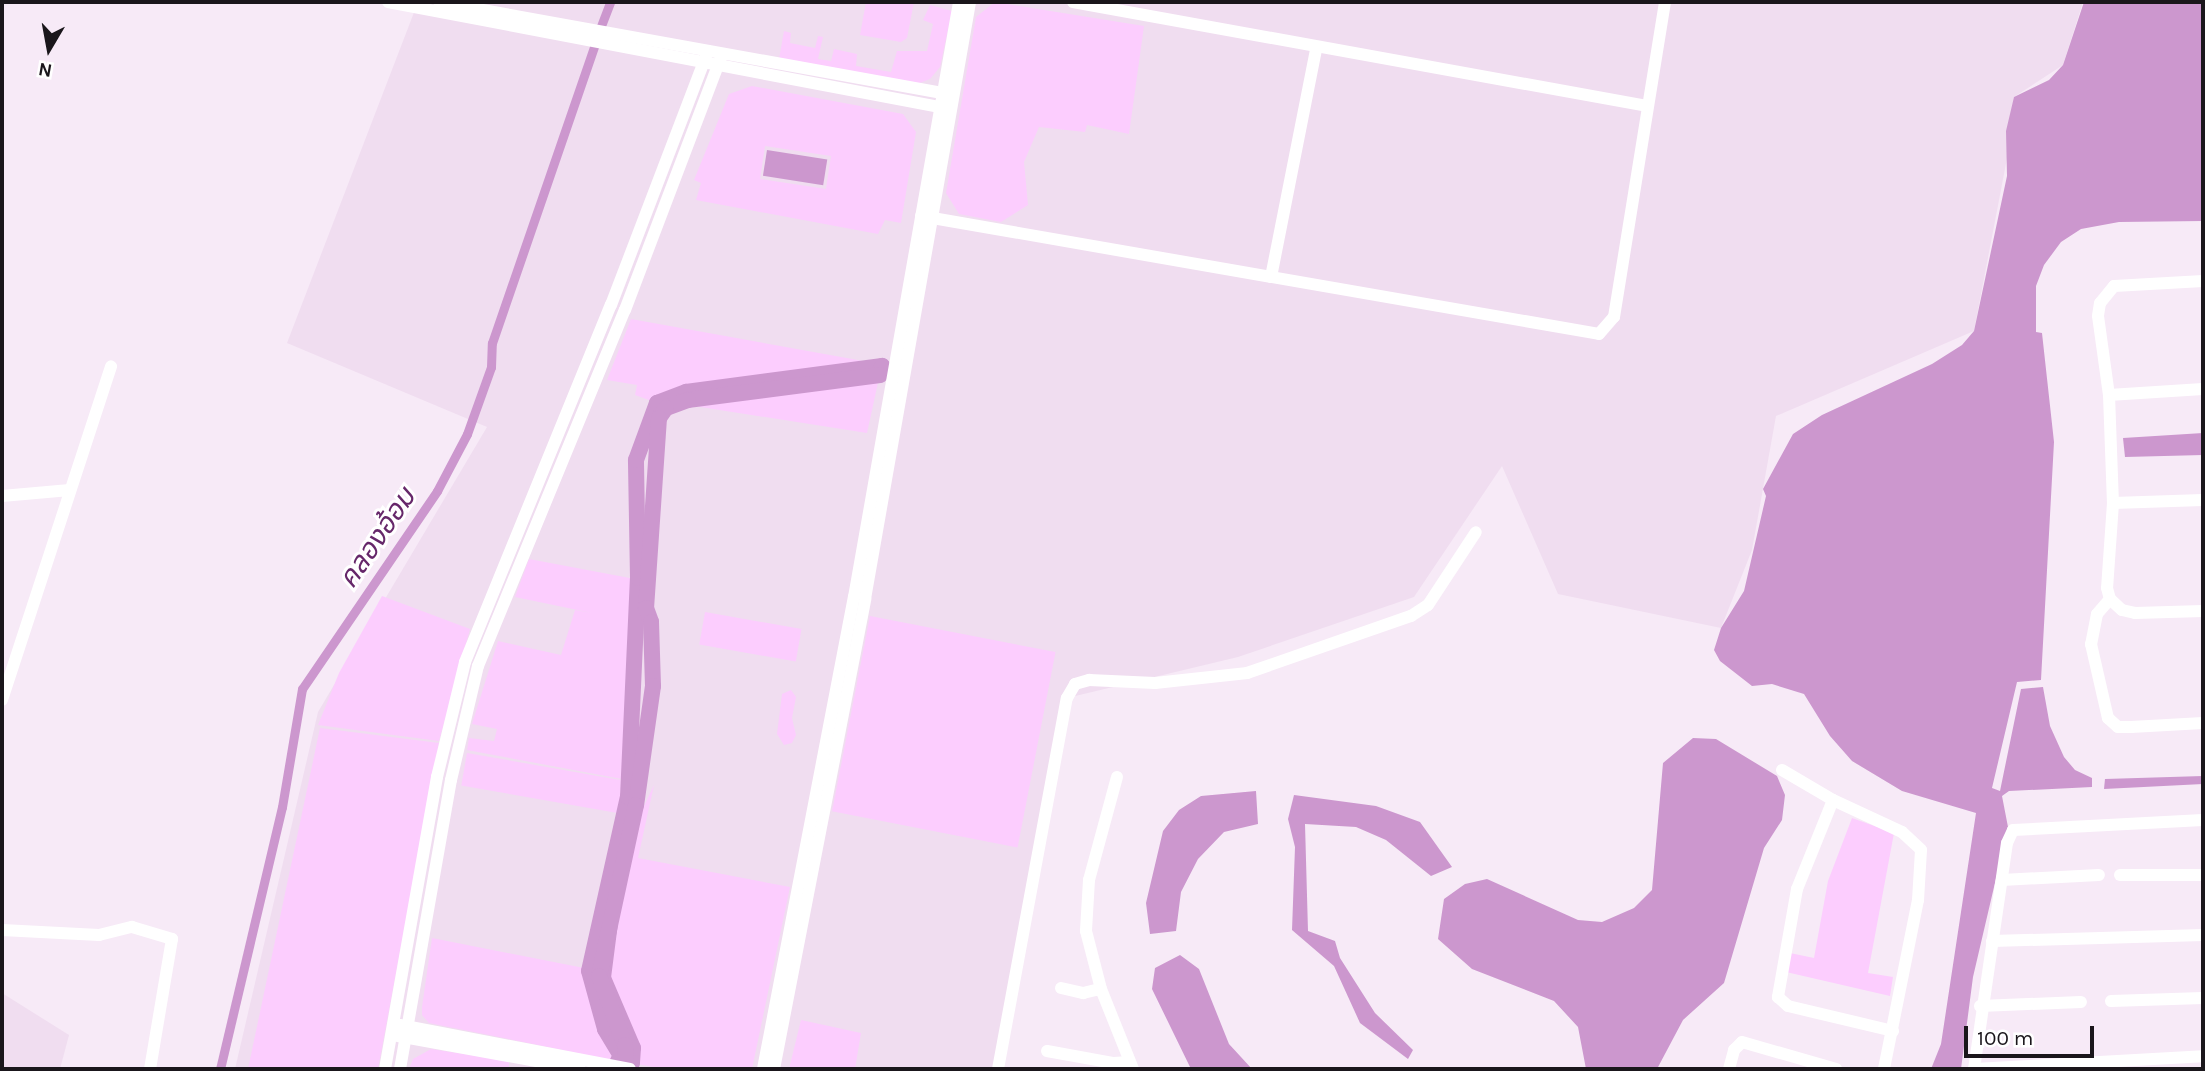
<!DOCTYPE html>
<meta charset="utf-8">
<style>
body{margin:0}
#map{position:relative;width:2205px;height:1071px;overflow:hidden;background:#f7eaf7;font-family:Karla,"Noto Sans Thai",sans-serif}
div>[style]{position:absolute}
.built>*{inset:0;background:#f0ddf0}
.green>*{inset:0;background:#fccdfe;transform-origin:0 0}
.water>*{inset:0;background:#cc97ce;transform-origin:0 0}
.canal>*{height:9px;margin:-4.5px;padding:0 4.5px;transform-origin:4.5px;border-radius:4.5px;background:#cc97ce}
.river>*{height:16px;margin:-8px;padding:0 8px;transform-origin:8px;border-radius:8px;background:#cc97ce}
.minor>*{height:12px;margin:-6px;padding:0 6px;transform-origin:6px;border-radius:6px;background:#fff}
span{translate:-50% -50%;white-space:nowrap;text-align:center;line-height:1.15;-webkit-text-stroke:6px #fff;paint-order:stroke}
.water-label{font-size:28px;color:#66276a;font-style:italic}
.frame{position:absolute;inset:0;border:4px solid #1a161b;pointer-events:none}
.north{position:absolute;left:14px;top:14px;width:70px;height:70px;-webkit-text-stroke:5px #fff;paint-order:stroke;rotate:190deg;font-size:19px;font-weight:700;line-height:28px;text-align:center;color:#1a161b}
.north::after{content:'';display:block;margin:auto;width:24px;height:32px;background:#1a161b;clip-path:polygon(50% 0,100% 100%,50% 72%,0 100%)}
.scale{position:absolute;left:1964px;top:1026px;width:130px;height:32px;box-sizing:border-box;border:4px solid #1a161b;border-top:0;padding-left:9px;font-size:21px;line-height:24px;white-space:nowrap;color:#1a161b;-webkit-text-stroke:5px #fff;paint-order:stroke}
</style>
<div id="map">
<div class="built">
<div style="clip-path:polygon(418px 2px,2083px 2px,2063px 65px,2014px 97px,2008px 153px,1974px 331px,1776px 416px,1752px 550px,1721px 628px,1558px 594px,1502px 466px,1414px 597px,1238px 657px,1067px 698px,998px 1069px,235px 1069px,318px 712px,487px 427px,287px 343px)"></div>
<div style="clip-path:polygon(2px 993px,69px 1035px,60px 1069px,2px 1069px)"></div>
</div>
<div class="green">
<div style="clip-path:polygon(866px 2px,914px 2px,907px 38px,901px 42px,860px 35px)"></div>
<div style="clip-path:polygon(995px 2px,1144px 26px,1129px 134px,1087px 125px,1085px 132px,1039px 127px,1024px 162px,1028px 205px,1001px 222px,959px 214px,946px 193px,976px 17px)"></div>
<div style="clip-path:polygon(930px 5px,952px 11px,940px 67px,930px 79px,917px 84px,779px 59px,784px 31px,791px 33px,790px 43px,815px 48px,818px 36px,823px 37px,818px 59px,831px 61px,834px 49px,857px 54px,856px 66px,891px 72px,897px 51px,927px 51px,933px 24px,923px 20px)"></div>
<div style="clip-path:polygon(evenodd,752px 86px,903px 114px,916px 132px,901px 223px,885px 220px,878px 234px,696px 200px,701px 183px,694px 180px,729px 94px,752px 86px,765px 146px,831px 156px,826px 189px,760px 179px,765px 146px)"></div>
<div style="clip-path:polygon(631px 319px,880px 364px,690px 392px,657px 403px,635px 395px,637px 385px,607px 380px)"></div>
<div style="clip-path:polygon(879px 378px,867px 433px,694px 406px,673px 408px,659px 418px,666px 408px,685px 400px)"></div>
<div style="clip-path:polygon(529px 559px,635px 579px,627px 780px,467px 750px,469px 738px,494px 741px,497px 729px,472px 724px,498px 641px,561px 655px,575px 610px,592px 613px,515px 597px)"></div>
<div style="clip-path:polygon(382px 596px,470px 629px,439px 741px,318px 725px,339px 673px)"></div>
<div style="left:705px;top:612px;width:98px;height:33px;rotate:10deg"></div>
<div style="left:870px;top:616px;width:189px;height:199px;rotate:11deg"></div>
<div style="clip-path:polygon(791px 690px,796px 697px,792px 718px,796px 735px,792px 743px,784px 745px,777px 734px,782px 694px)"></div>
<div style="clip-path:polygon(320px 728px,439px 743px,378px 1069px,248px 1069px)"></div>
<div style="left:467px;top:753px;width:163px;height:33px;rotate:10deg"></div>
<div style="clip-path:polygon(654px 785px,638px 858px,790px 887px,752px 1069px,664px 1069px,632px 1063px,633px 1048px,603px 978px,635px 810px,644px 806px)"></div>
<div style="clip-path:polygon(1852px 818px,1894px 833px,1868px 973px,1893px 977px,1890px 996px,1786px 972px,1790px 953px,1814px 958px,1828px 881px)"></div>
<div style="clip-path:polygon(432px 938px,584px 968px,605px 1029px,620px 1055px,617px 1061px,429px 1023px,422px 1015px,422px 1007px)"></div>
<div style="clip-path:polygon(801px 1020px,861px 1033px,855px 1069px,789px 1069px)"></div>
<div style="clip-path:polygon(431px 1049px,509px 1061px,509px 1069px,409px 1069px,413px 1059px)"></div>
</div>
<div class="water">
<div style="clip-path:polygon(2084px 2px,2203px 2px,2203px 221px,2119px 222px,2081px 229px,2061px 242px,2044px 265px,2036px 286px,2036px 332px,2042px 333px,2054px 442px,2041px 680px,2017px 682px,1992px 788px,2000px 791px,2021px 689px,2043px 687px,2050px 726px,2064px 757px,2075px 770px,2092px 778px,2092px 787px,2009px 791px,2002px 796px,2008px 827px,1973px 977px,1961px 1069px,1931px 1069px,1941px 1044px,1976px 813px,1902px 791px,1852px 761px,1830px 736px,1804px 694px,1772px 684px,1752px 686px,1720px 661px,1714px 650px,1721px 628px,1744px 591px,1766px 496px,1763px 489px,1793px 434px,1822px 415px,1932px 364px,1962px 345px,1974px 331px,2007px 176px,2006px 131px,2014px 97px,2049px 80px,2063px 65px)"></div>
<div style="left:767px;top:150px;width:61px;height:26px;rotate:9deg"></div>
<div style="clip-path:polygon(2203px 433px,2203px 455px,2125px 457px,2123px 438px)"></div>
<div style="clip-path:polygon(1693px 738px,1716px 739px,1777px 776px,1785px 795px,1782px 820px,1764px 848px,1724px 983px,1683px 1020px,1657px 1069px,1586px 1069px,1578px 1027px,1554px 1001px,1472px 969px,1438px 939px,1444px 899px,1465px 884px,1487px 879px,1578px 920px,1602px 922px,1634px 908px,1652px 890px,1663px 763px)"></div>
<div style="clip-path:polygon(2203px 776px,2203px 784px,2104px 789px,2105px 779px)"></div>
<div style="clip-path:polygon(1256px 791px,1258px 824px,1224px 832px,1198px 859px,1181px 892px,1176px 931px,1150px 934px,1146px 903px,1163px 831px,1179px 810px,1201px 796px)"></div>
<div style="clip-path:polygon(1294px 795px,1376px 806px,1420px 822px,1452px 867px,1431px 876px,1386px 840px,1356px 827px,1305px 824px,1308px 931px,1335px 941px,1340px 958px,1375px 1013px,1413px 1050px,1408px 1059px,1360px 1023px,1334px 966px,1292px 930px,1295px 847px,1288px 819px)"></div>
<div style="clip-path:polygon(1180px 955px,1199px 969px,1229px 1044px,1252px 1069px,1191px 1069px,1152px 989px,1155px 968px)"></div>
</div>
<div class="canal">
<div style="left:601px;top:26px;width:26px;rotate:-69deg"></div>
<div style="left:220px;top:1069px;width:269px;rotate:-76.7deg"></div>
<div style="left:282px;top:807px;width:120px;rotate:-80.4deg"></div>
<div style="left:302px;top:689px;width:240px;rotate:-55.7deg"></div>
<div style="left:437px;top:491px;width:64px;rotate:-62.2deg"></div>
<div style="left:467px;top:434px;width:71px;rotate:-70.3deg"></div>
<div style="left:491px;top:367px;width:24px;rotate:-88deg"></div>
<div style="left:492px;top:343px;width:323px;rotate:-71deg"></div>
</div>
<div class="river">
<div style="left:610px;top:923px;width:55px;rotate:97.3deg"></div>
<div style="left:603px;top:978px;width:76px;rotate:66.8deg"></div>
<div style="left:633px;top:1048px;width:15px;rotate:94deg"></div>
<div style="left:632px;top:1063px;width:14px;rotate:-172deg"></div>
<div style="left:618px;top:1061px;width:6px;rotate:-59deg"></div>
<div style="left:621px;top:1056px;width:31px;rotate:-121deg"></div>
<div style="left:605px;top:1029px;width:60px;rotate:-105.4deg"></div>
<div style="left:589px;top:971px;width:178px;rotate:-77.4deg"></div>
<div style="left:628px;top:797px;width:219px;rotate:-87.4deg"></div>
<div style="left:638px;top:578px;width:118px;rotate:-91deg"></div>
<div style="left:636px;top:460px;width:61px;rotate:-69.8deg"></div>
<div style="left:657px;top:403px;width:31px;rotate:-21deg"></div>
<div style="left:686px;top:392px;width:198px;rotate:-7.6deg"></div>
<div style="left:882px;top:366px;width:9px;rotate:103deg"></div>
<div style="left:880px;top:375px;width:194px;rotate:172.6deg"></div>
<div style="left:688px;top:400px;width:23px;rotate:160deg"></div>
<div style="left:666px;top:408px;width:12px;rotate:125deg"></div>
<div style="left:659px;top:418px;width:190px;rotate:93.9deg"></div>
<div style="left:646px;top:608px;width:15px;rotate:70deg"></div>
<div style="left:651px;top:622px;width:64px;rotate:88.2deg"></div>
<div style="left:653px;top:686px;width:120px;rotate:98.1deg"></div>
<div style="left:636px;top:805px;width:175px;rotate:102.2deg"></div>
<div style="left:599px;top:976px;width:74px;rotate:69.4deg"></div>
<div style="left:625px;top:1045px;width:24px;rotate:88deg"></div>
</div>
<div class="minor">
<div style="left:388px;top:2px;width:566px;rotate:10.79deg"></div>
<div style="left:439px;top:2px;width:517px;rotate:10.25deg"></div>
<div style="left:1073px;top:2px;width:583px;rotate:10.27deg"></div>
<div style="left:921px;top:216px;width:688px;rotate:9.87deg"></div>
<div style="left:1599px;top:334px;width:23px;rotate:-49deg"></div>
<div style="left:1614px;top:317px;width:319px;rotate:-80.8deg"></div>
<div style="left:1271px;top:277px;width:232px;rotate:-78.8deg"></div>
<div style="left:2203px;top:281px;width:89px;rotate:176.8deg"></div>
<div style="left:2114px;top:286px;width:22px;rotate:129deg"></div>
<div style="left:2100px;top:303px;width:13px;rotate:99deg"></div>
<div style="left:2098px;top:316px;width:80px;rotate:82.1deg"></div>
<div style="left:2109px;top:395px;width:108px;rotate:87.9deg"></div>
<div style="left:2113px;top:503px;width:85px;rotate:94deg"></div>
<div style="left:2107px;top:588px;width:11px;rotate:75deg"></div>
<div style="left:2110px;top:599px;width:16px;rotate:43deg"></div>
<div style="left:2122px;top:610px;width:13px;rotate:13deg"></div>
<div style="left:2135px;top:613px;width:68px;rotate:-1.7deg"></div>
<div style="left:2109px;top:395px;width:94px;rotate:-3.7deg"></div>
<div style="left:2px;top:496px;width:68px;rotate:-5deg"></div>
<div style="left:2113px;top:503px;width:90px;rotate:-1.9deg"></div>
<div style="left:2110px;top:599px;width:20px;rotate:131deg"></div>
<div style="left:2097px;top:614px;width:31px;rotate:101deg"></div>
<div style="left:2091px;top:644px;width:76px;rotate:77.1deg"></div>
<div style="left:2108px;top:718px;width:13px;rotate:42deg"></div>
<div style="left:2118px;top:727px;width:13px"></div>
<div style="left:2131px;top:727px;width:72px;rotate:-3.2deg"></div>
<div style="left:2px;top:700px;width:351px;rotate:-71.9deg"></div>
<div style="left:1782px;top:770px;width:59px;rotate:30.5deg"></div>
<div style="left:1833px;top:800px;width:96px;rotate:112deg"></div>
<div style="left:1797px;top:889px;width:110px;rotate:100deg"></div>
<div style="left:1778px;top:997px;width:13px;rotate:42deg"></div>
<div style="left:1788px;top:1006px;width:108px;rotate:13.4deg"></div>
<div style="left:1117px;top:777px;width:107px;rotate:105.2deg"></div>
<div style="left:1089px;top:880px;width:51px;rotate:93.4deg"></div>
<div style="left:1086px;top:931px;width:60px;rotate:75.5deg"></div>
<div style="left:1101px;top:989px;width:86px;rotate:68.2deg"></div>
<div style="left:1833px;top:800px;width:76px;rotate:24.9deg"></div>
<div style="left:1902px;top:832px;width:26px;rotate:43deg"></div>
<div style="left:1921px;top:850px;width:50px;rotate:93.4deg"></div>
<div style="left:1918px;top:900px;width:172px;rotate:101.4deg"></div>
<div style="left:2120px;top:875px;width:83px"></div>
<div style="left:2002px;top:880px;width:97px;rotate:-3deg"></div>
<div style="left:2px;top:930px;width:97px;rotate:3deg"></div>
<div style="left:99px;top:935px;width:34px;rotate:-14deg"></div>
<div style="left:132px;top:927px;width:42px;rotate:16.7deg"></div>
<div style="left:172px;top:939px;width:132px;rotate:99.6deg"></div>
<div style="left:1992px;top:941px;width:211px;rotate:-1.6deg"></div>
<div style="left:1061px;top:988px;width:23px;rotate:13deg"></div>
<div style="left:1083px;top:993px;width:18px;rotate:-13deg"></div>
<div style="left:2111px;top:1001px;width:92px;rotate:-1.9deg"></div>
<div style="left:1980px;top:1006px;width:101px;rotate:-2.3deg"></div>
<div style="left:400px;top:1025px;width:234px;rotate:10.8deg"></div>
<div style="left:398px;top:1036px;width:185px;rotate:10.3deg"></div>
<div style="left:1047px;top:1051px;width:68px;rotate:10.2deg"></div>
<div style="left:1114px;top:1063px;width:15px;rotate:-4deg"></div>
<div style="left:385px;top:1069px;width:297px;rotate:-79.9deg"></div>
<div style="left:437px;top:777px;width:118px;rotate:-76.3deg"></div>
<div style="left:465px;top:662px;width:386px;rotate:-67.8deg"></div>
<div style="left:611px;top:305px;width:272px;rotate:-69.1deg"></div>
<div style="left:400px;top:1069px;width:293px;rotate:-80deg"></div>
<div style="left:451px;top:780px;width:117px;rotate:-76.7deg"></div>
<div style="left:478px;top:666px;width:385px;rotate:-67.6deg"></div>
<div style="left:625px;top:310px;width:274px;rotate:-69.2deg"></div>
<div style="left:763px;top:1069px;width:481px;rotate:-79.1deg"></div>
<div style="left:854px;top:597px;width:604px;rotate:-79.99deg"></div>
<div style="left:774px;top:1069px;width:479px;rotate:-79deg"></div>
<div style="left:865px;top:599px;width:606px;rotate:-80.02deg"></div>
<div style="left:998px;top:1069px;width:377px;rotate:-79.5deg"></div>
<div style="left:1067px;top:698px;width:16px;rotate:-60deg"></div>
<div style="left:1075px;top:684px;width:15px;rotate:-16deg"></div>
<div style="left:1089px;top:680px;width:66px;rotate:2.6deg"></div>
<div style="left:1155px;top:683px;width:93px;rotate:-6.2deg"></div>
<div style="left:1247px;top:673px;width:174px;rotate:-19.2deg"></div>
<div style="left:1411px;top:616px;width:20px;rotate:-33deg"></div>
<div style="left:1428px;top:605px;width:87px;rotate:-56.7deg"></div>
<div style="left:1729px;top:1069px;width:20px;rotate:-75deg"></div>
<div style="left:1734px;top:1050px;width:11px;rotate:-45deg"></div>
<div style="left:1742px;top:1042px;width:98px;rotate:16deg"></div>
<div style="left:1974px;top:1069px;width:228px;rotate:-81.7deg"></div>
<div style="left:2007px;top:843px;width:14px;rotate:-65deg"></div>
<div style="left:2013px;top:830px;width:190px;rotate:-3deg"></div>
<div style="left:1974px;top:1069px;width:229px;rotate:-3.2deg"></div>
</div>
<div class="water-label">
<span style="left:377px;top:538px;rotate:-56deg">คลองอ้อม</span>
</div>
<div class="frame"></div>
<div class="north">N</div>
<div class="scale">100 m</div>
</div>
